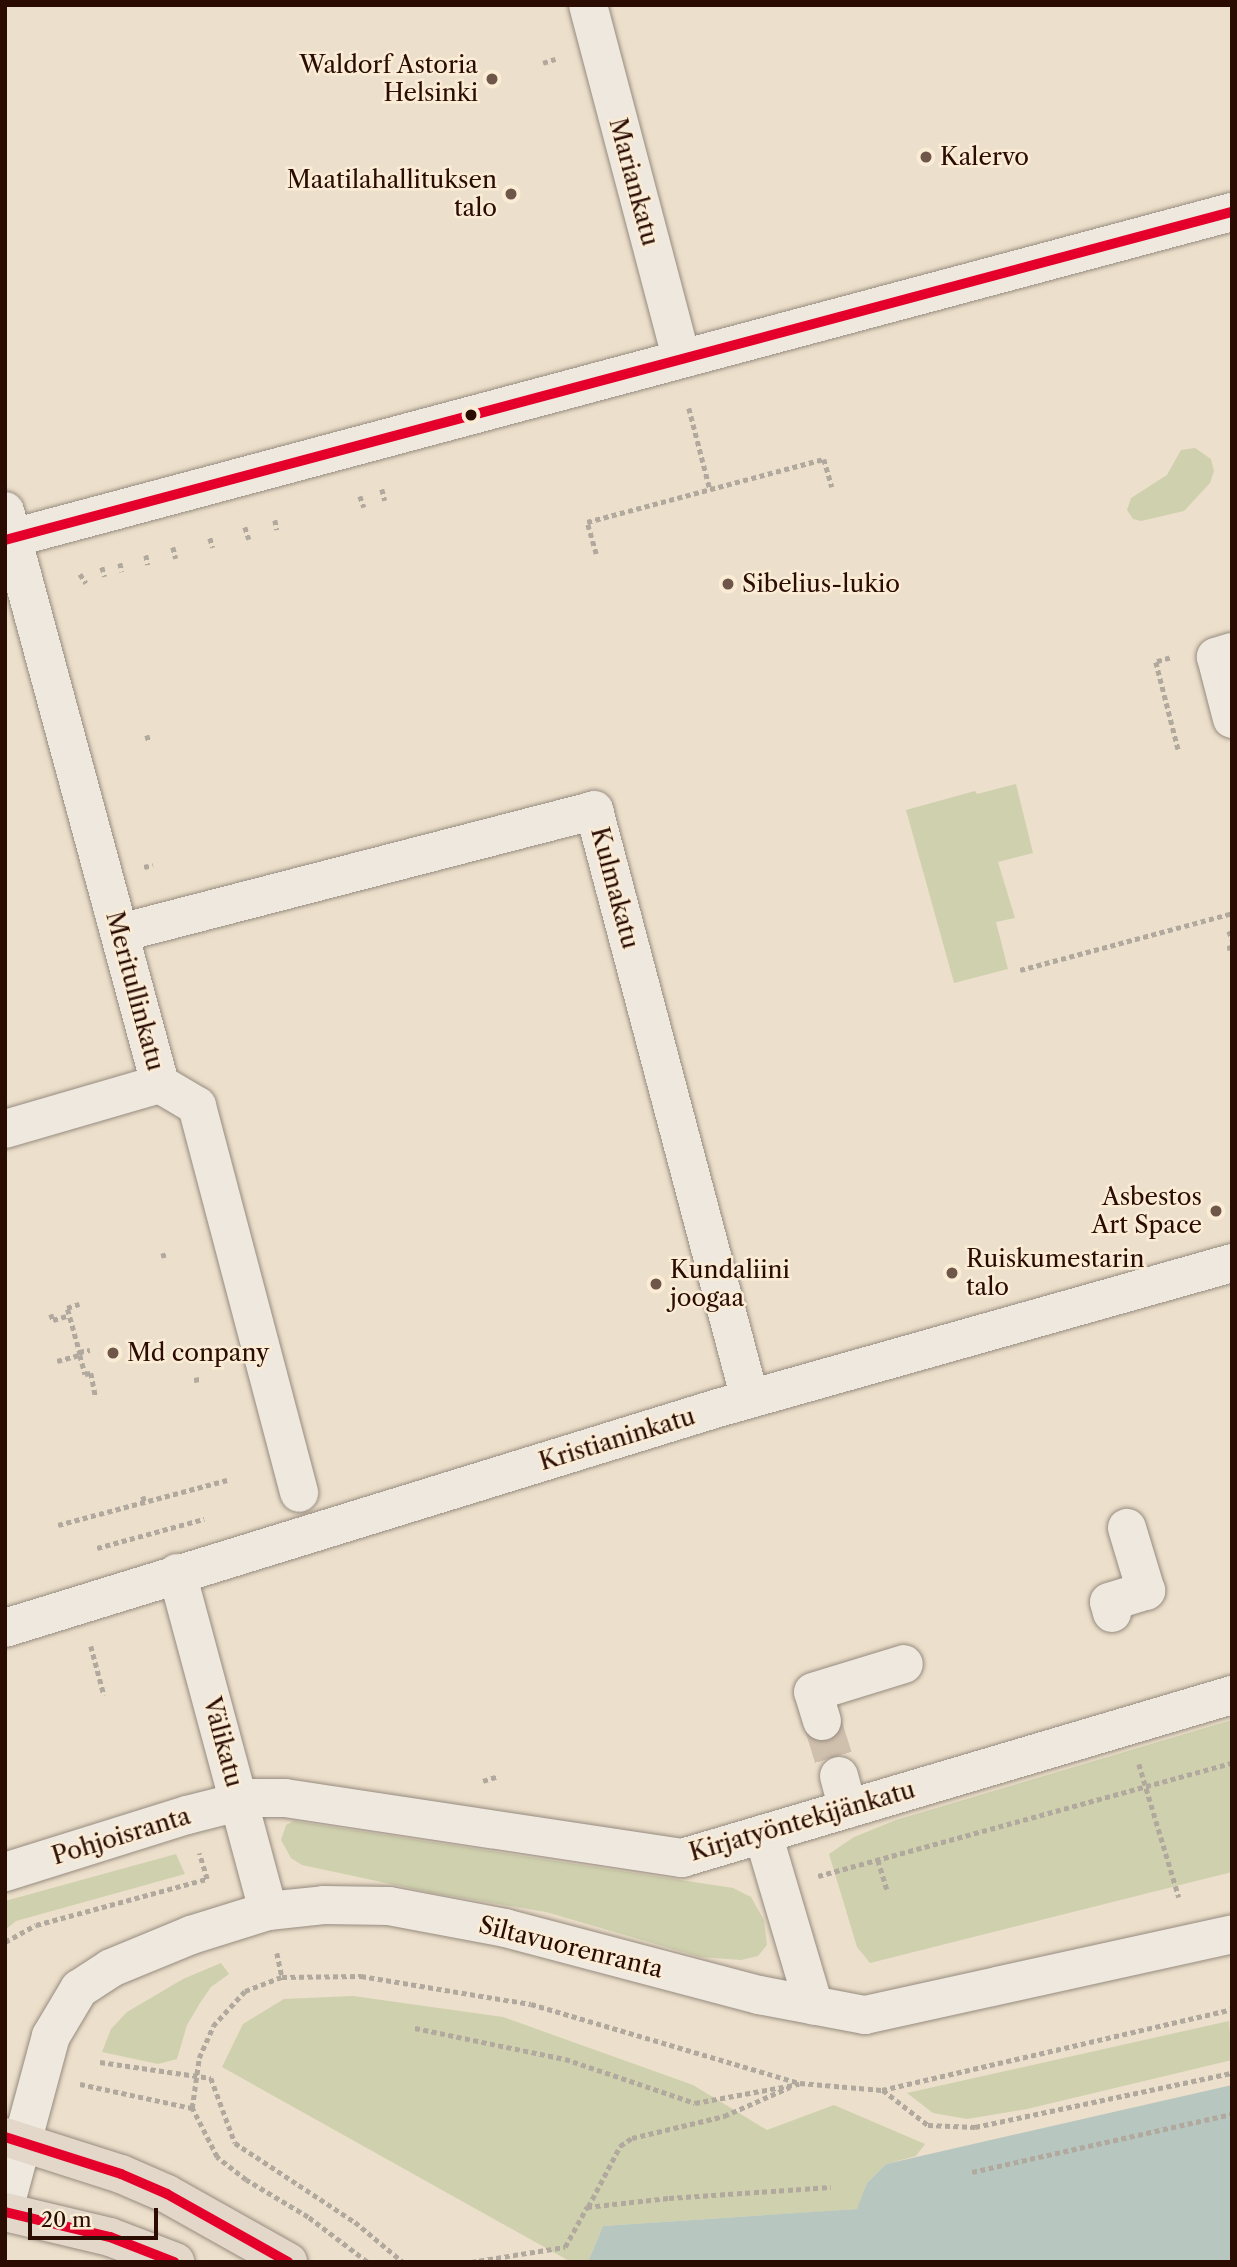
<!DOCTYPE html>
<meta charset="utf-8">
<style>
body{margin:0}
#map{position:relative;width:1237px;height:2267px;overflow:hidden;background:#ecdfcb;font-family:"Libre Caslon Text",serif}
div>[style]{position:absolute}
.green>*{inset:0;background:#cfd0ae}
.water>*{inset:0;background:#b7c6bf}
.minor-tunnel>*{height:38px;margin-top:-19px;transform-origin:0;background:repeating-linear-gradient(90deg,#cfbfad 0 38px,transparent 0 57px)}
.path>*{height:4.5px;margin-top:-2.25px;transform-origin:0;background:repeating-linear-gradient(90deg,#b1a89e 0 5px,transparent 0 8.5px)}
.roads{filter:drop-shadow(0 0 2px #968b7f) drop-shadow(0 0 2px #968b7f)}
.minor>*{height:38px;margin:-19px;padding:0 19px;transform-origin:19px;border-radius:19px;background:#efe8de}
.major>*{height:38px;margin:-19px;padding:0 19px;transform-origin:19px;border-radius:19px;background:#e2d7c8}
.bus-1>*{height:10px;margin:-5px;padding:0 5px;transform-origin:5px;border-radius:5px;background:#e4002b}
.dots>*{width:19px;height:19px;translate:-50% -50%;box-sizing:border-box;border:4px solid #fbecd5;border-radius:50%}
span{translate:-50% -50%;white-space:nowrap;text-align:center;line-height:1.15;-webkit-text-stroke:5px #fbecd5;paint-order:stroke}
.poi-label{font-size:24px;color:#2a0c02}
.right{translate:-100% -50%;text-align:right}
.left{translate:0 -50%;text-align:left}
.street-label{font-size:24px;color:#2a0c02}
.frame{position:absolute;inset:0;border:7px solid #2a0c02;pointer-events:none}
.scale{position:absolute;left:28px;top:2208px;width:130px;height:32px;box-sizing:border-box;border:4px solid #2a0c02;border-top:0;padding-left:9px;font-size:21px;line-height:24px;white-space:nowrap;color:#2a0c02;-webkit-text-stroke:5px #fbecd5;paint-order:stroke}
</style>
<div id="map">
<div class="green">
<div style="clip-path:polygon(1195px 448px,1211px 459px,1214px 471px,1210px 483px,1184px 511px,1141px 521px,1133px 519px,1127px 510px,1131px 498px,1167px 475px,1181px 450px)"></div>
<div style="clip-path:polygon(1016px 784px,1033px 853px,998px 862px,1015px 918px,996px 922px,1008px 969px,954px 983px,906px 810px,975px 791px,977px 794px)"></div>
<div style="clip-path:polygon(1232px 1720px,1232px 1872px,870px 1963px,857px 1947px,829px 1854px,854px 1837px,896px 1820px)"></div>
<div style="clip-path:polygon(294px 1821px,733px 1888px,751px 1897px,764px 1920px,767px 1945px,758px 1956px,741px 1960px,700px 1957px,546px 1912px,433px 1893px,302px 1865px,291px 1858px,281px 1840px,286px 1825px)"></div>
<div style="clip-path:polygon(176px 1854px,185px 1874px,16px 1921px,5px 1930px,5px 1901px)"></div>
<div style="clip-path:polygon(221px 1963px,229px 1974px,211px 1987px,200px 2003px,187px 2025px,177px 2059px,158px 2064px,102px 2052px,111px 2029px,127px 2012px,183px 1979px)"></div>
<div style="clip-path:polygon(353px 1996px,503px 2017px,693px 2085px,767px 2130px,834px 2105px,925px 2144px,916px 2156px,886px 2164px,867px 2183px,858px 2209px,603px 2226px,588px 2262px,571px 2262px,222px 2067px,243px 2024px,284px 1999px)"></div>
<div style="clip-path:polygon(1229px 2021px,1232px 2060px,1027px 2109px,967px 2119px,933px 2113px,907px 2093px)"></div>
</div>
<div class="water">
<div style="clip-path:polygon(1232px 2085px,1232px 2262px,588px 2262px,603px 2226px,857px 2209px,867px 2183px,886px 2164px)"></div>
</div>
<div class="minor-tunnel">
<div style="left:822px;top:1721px;width:58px;rotate:72.8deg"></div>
</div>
<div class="path">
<div style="left:977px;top:7px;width:2px;rotate:-90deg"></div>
<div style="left:543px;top:63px;width:13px;rotate:-18deg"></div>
<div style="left:689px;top:408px;width:84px;rotate:75.5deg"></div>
<div style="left:382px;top:489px;width:12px;rotate:76deg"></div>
<div style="left:360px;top:496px;width:12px;rotate:70deg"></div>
<div style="left:275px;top:520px;width:10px;rotate:79deg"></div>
<div style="left:245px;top:527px;width:13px;rotate:72deg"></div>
<div style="left:210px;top:538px;width:10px;rotate:73deg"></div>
<div style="left:173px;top:547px;width:12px;rotate:76deg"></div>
<div style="left:596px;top:554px;width:33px;rotate:-106deg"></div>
<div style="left:587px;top:522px;width:245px;rotate:-14.9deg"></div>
<div style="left:824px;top:459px;width:29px;rotate:74deg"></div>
<div style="left:146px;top:555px;width:10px;rotate:79deg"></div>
<div style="left:120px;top:563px;width:9px;rotate:77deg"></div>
<div style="left:102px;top:567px;width:10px;rotate:73deg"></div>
<div style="left:80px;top:574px;width:11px;rotate:56deg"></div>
<div style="left:1170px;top:658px;width:15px;rotate:164deg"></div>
<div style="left:1156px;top:662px;width:93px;rotate:75.7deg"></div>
<div style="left:147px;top:735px;width:7px;rotate:74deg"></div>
<div style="left:144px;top:867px;width:9px;rotate:-13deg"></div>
<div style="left:1229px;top:931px;width:9px;rotate:69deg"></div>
<div style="left:1227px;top:948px;width:5px;rotate:-11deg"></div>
<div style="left:1020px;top:970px;width:220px;rotate:-15deg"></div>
<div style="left:161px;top:1256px;width:6px;rotate:-18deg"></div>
<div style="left:51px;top:1314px;width:6px;rotate:72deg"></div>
<div style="left:53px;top:1320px;width:17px;rotate:-17deg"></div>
<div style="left:79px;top:1352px;width:11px;rotate:-10deg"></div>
<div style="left:80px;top:1355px;width:20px;rotate:75deg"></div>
<div style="left:85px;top:1374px;width:6px;rotate:-9deg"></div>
<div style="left:91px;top:1373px;width:25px;rotate:79deg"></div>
<div style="left:57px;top:1361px;width:24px;rotate:-15deg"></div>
<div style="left:80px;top:1355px;width:49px;rotate:-105.5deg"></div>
<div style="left:67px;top:1308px;width:13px;rotate:-18deg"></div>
<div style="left:194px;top:1380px;width:6px;rotate:-9deg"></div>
<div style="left:143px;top:1496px;width:7px;rotate:74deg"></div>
<div style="left:58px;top:1525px;width:175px;rotate:-14.9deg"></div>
<div style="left:97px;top:1548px;width:111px;rotate:-15.2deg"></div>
<div style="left:91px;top:1646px;width:51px;rotate:75.1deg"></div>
<div style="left:1139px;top:1764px;width:139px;rotate:73.3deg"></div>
<div style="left:483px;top:1781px;width:16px;rotate:-18deg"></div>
<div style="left:878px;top:1860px;width:34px;rotate:73deg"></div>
<div style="left:818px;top:1876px;width:429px;rotate:-15.3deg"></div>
<div style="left:5px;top:1942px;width:35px;rotate:-29deg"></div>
<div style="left:36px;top:1925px;width:177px;rotate:-15.1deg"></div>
<div style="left:207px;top:1879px;width:27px;rotate:-107deg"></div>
<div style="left:277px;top:1953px;width:25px;rotate:78deg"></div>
<div style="left:415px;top:2028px;width:153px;rotate:11.7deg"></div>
<div style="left:565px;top:2059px;width:137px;rotate:18.7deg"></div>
<div style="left:695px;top:2103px;width:106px;rotate:-10.4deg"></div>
<div style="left:100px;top:2062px;width:112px;rotate:8.2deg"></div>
<div style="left:211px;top:2078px;width:69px;rotate:69.7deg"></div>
<div style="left:235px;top:2143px;width:144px;rotate:33.4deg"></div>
<div style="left:355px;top:2222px;width:62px;rotate:39.8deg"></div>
<div style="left:80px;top:2084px;width:115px;rotate:12.1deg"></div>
<div style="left:883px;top:2090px;width:57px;rotate:37.9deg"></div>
<div style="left:928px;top:2125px;width:47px;rotate:2.4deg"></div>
<div style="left:975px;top:2127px;width:263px;rotate:-11.9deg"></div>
<div style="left:972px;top:2172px;width:266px;rotate:-12.6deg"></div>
<div style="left:588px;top:2207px;width:69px;rotate:-62.3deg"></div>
<div style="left:620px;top:2146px;width:14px;rotate:-34deg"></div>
<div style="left:632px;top:2138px;width:95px;rotate:-13.4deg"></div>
<div style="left:724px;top:2116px;width:72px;rotate:-23.7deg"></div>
<div style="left:367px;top:2262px;width:74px;rotate:-142.7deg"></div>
<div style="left:308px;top:2217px;width:72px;rotate:-149.2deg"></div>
<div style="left:246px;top:2180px;width:37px;rotate:-142deg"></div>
<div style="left:217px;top:2157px;width:55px;rotate:-117deg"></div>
<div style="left:192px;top:2108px;width:50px;rotate:-82deg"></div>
<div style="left:199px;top:2058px;width:35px;rotate:-66deg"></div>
<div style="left:213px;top:2026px;width:47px;rotate:-47.6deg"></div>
<div style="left:245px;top:1991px;width:40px;rotate:-21deg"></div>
<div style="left:282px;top:1977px;width:79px;rotate:-0.7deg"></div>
<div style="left:361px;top:1976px;width:172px;rotate:9.4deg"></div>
<div style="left:531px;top:2004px;width:280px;rotate:16.4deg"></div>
<div style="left:800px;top:2083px;width:82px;rotate:4.9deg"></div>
<div style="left:882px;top:2090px;width:359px;rotate:-13deg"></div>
<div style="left:471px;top:2262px;width:95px;rotate:-9.1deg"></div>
<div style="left:565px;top:2247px;width:46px;rotate:-61.2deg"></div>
<div style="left:587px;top:2207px;width:82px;rotate:-6.3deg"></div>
<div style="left:669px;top:2198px;width:162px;rotate:-3.9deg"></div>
</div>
<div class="roads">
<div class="minor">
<div style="left:588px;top:5px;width:365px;rotate:75.2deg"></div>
<div style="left:5px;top:511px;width:594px;rotate:74.86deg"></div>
<div style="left:160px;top:1084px;width:43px;rotate:30.7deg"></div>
<div style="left:197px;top:1106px;width:400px;rotate:75.2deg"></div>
<div style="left:5px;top:540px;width:1270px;rotate:-14.97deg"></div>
<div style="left:1232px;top:652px;width:17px;rotate:163deg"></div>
<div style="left:1216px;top:657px;width:64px;rotate:75.5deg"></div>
<div style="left:120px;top:933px;width:490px;rotate:-14.5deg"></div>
<div style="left:594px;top:810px;width:609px;rotate:75.17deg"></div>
<div style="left:5px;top:1129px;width:161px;rotate:-16.2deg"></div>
<div style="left:177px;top:1573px;width:350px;rotate:74.9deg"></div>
<div style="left:1112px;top:1613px;width:11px;rotate:-105deg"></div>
<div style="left:1109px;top:1602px;width:39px;rotate:-17deg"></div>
<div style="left:1146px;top:1591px;width:66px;rotate:-106.8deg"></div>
<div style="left:5px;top:1628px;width:746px;rotate:-17.15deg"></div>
<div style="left:718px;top:1408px;width:534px;rotate:-15.75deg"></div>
<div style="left:822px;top:1721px;width:30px;rotate:-107deg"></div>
<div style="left:813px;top:1692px;width:95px;rotate:-17.1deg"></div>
<div style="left:839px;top:1776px;width:34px;rotate:75deg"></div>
<div style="left:763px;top:1834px;width:179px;rotate:73.5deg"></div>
<div style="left:5px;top:1872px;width:191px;rotate:-17.4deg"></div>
<div style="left:187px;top:1815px;width:69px;rotate:-14.2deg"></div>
<div style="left:254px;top:1798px;width:31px"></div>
<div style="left:285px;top:1798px;width:402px;rotate:8.6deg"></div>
<div style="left:682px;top:1858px;width:574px;rotate:-16.51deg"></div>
<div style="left:5px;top:2206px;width:176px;rotate:-74.9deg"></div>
<div style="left:51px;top:2036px;width:55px;rotate:-59.2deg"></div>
<div style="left:79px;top:1989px;width:38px;rotate:-33deg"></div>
<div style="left:111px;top:1968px;width:87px;rotate:-22.4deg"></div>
<div style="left:191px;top:1935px;width:81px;rotate:-17.3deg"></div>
<div style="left:268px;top:1911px;width:56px;rotate:-6.1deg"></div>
<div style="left:324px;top:1905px;width:65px;rotate:0.9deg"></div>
<div style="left:389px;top:1906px;width:118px;rotate:10.7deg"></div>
<div style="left:505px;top:1928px;width:263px;rotate:14.8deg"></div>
<div style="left:759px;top:1995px;width:108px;rotate:10.7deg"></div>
<div style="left:865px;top:2015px;width:376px;rotate:-12.4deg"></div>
</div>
<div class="major">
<div style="left:5px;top:2137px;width:122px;rotate:17.7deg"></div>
<div style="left:121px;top:2174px;width:50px;rotate:23.5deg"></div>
<div style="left:167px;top:2194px;width:139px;rotate:29.3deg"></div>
<div style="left:5px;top:2212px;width:108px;rotate:13.4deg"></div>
<div style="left:110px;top:2237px;width:70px;rotate:21deg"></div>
</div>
</div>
<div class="bus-1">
<div style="left:5px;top:540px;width:1270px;rotate:-14.97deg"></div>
<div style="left:5px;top:2137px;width:122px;rotate:17.7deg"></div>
<div style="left:121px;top:2174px;width:50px;rotate:23.5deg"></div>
<div style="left:167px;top:2194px;width:139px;rotate:29.3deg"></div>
<div style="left:5px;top:2212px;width:108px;rotate:13.4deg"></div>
<div style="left:110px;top:2237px;width:69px;rotate:21.3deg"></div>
</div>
<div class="dots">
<div style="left:492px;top:79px;background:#6e5648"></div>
<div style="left:926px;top:157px;background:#6e5648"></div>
<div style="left:511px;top:194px;background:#6e5648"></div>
<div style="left:471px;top:415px;background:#2a0c02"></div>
<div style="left:728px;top:584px;background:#6e5648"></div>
<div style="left:1216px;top:1211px;background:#6e5648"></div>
<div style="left:952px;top:1273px;background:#6e5648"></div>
<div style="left:656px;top:1284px;background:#6e5648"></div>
<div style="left:113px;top:1353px;background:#6e5648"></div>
</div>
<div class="poi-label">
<span class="right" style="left:478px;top:79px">Waldorf Astoria<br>Helsinki</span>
<span class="left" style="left:940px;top:157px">Kalervo</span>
<span class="right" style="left:497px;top:194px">Maatilahallituksen<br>talo</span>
<span class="left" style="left:742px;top:584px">Sibelius-lukio</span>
<span class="right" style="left:1202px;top:1211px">Asbestos<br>Art Space</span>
<span class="left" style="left:966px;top:1273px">Ruiskumestarin<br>talo</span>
<span class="left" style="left:670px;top:1284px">Kundaliini<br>joogaa</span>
<span class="left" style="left:127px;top:1353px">Md conpany</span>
</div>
<div class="street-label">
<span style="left:634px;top:182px;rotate:75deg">Mariankatu</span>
<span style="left:615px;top:888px;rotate:75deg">Kulmakatu</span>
<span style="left:135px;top:991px;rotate:75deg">Meritullinkatu</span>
<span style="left:617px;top:1439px;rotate:-17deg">Kristianinkatu</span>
<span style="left:223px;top:1742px;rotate:75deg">Välikatu</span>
<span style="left:802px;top:1821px;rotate:-16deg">Kirjatyöntekijänkatu</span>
<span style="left:121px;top:1836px;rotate:-17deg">Pohjoisranta</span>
<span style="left:571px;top:1947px;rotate:14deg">Siltavuorenranta</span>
</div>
<div class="frame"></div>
<div class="scale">20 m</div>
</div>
